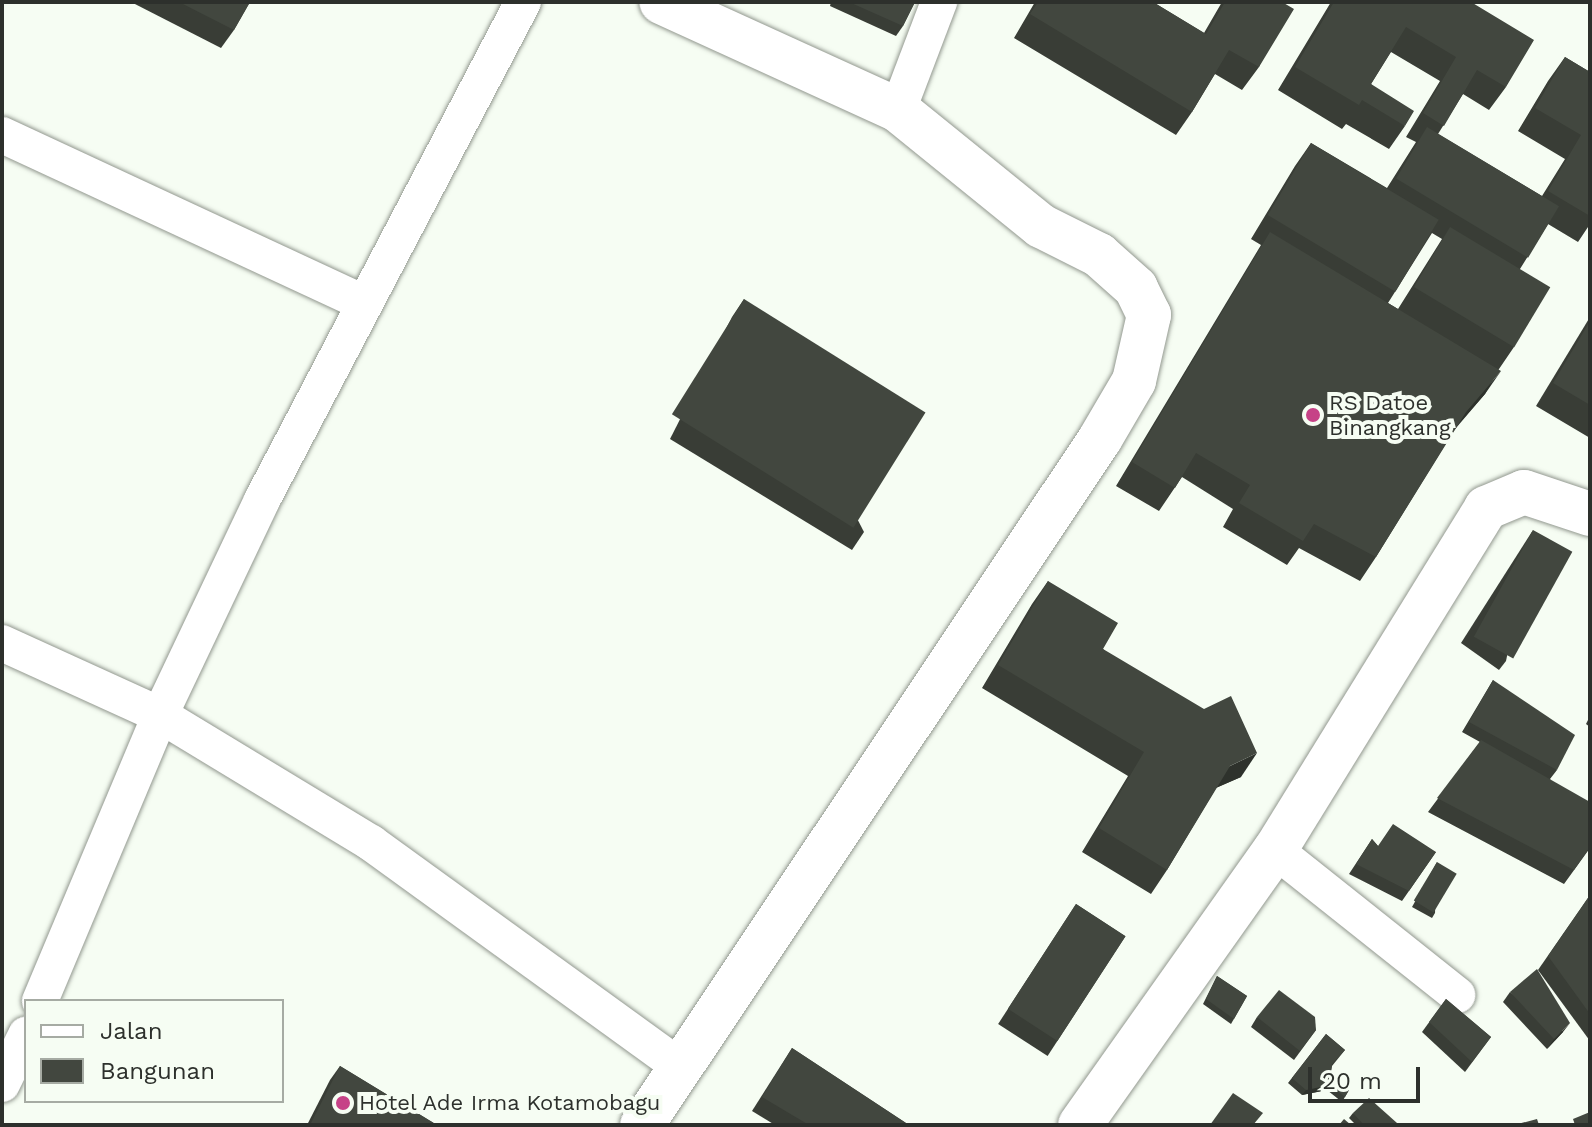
<!DOCTYPE html>
<style>
body{margin:0}
#map{position:relative;width:1592px;height:1127px;overflow:hidden;background:#f6fdf3;font-family:"Work Sans",sans-serif}
div>[style]{position:absolute}
.roads{filter:drop-shadow(0 0 2px #92988f) drop-shadow(0 0 2px #92988f)}
.minor>*{height:36px;margin:-18px;padding:0 18px;transform-origin:18px;border-radius:18px;background:#fff}
.tertiary>*{height:44px;margin:-22px;padding:0 22px;transform-origin:22px;border-radius:22px;background:#fff}
.wall>*{inset:0;background:#393d36;transform-origin:0 0}
.shaded-wall>*{inset:0;background:#2e322c}
.building>*{inset:0;background:#42473f;transform-origin:0 0}
.dots>*{width:22px;height:22px;translate:-50% -50%;box-sizing:border-box;border:4px solid #f6fdf3;border-radius:50%}
span{translate:-50% -50%;white-space:nowrap;text-align:center;line-height:1.15;-webkit-text-stroke:8px #f6fdf3;paint-order:stroke}
.poi-label{font-size:22px;color:#2d302c}
.left{translate:0 -50%;text-align:left}
.frame{position:absolute;inset:0;border:4px solid #2d302c;pointer-events:none}
.legend{position:absolute;left:24px;top:999px;width:260px;height:104px;box-sizing:border-box;background:#f6fdf3;border:2px solid #a6aba3;margin:0;padding:10px 14px;list-style:none;font-size:24px;color:#2d302c}
.legend li{display:flex;align-items:center;gap:16px;height:40px}
.legend b{width:40px;border:2px solid #a6aba3}
.scale{position:absolute;left:1308px;top:1067px;width:112px;height:36px;box-sizing:border-box;border:4px solid #2d302c;border-top:0;padding-left:10px;font-size:24px;line-height:28px;white-space:nowrap;color:#2d302c;-webkit-text-stroke:6px #f6fdf3;paint-order:stroke}
</style>
<div id="map">
<div class="roads">
<div class="minor">
<div style="left:898px;top:110px;width:116px;rotate:-69.2deg"></div>
<div style="left:2px;top:135px;width:397px;rotate:24.9deg"></div>
<div style="left:2px;top:643px;width:174px;rotate:24.5deg"></div>
<div style="left:160px;top:715px;width:247px;rotate:31.2deg"></div>
<div style="left:371px;top:843px;width:382px;rotate:35.9deg"></div>
<div style="left:1275px;top:850px;width:233px;rotate:38.5deg"></div>
<div style="left:40px;top:1001px;width:310px;rotate:-67.2deg"></div>
<div style="left:160px;top:715px;width:238px;rotate:-64.6deg"></div>
<div style="left:262px;top:500px;width:562px;rotate:-62.34deg"></div>
<div style="left:2px;top:1084px;width:55px;rotate:-63.9deg"></div>
</div>
<div class="tertiary">
<div style="left:642px;top:1125px;width:825px;rotate:-56.27deg"></div>
<div style="left:1100px;top:439px;width:67px;rotate:-59.6deg"></div>
<div style="left:1134px;top:381px;width:68px;rotate:-77.2deg"></div>
<div style="left:1149px;top:315px;width:30px;rotate:-116deg"></div>
<div style="left:1136px;top:288px;width:50px;rotate:-138.3deg"></div>
<div style="left:1099px;top:255px;width:65px;rotate:-153.4deg"></div>
<div style="left:1041px;top:226px;width:184px;rotate:-141deg"></div>
<div style="left:898px;top:110px;width:260px;rotate:-155.5deg"></div>
<div style="left:1080px;top:1125px;width:337px;rotate:-54.7deg"></div>
<div style="left:1275px;top:850px;width:402px;rotate:-58.3deg"></div>
<div style="left:1486px;top:508px;width:41px;rotate:-22.8deg"></div>
<div style="left:1524px;top:492px;width:70px;rotate:18.4deg"></div>
</div>
</div>
<div class="wall">
<div style="clip-path:polygon(131px 2px,250px 2px,234px 30px,221px 48px)"></div>
<div style="clip-path:polygon(831px 2px,915px 2px,903px 26px,896px 36px,830px 6px)"></div>
<div style="clip-path:polygon(1035px 2px,1153px 2px,1204px 33px,1222px 2px,1282px 2px,1259px 67px,1242px 90px,1215px 74px,1192px 112px,1176px 135px,1014px 38px)"></div>
<div style="clip-path:polygon(evenodd,1331px 2px,1471px 2px,1506px 87px,1489px 110px,1463px 94px,1438px 134px,1542px 196px,1565px 159px,1518px 131px,1548px 81px,1565px 57px,1590px 72px,1590px 224px,1578px 242px,1548px 224px,1520px 269px,1514px 347px,1499px 369px,1485px 394px,1456px 427px,1376px 557px,1360px 581px,1299px 548px,1287px 565px,1223px 527px,1233px 509px,1182px 477px,1159px 511px,1116px 486px,1261px 245px,1251px 239px,1295px 166px,1311px 143px,1387px 188px,1416px 142px,1406px 137px,1440px 81px,1391px 52px,1371px 84px,1405px 126px,1389px 149px,1346px 124px,1342px 129px,1278px 90px,1331px 2px,1432px 233px,1442px 239px,1398px 309px,1388px 303px,1432px 233px)"></div>
<div style="clip-path:polygon(744px 299px,864px 532px,852px 550px,670px 439px,732px 317px)"></div>
<div style="clip-path:polygon(1590px 317px,1590px 438px,1536px 406px)"></div>
<div style="clip-path:polygon(1533px 530px,1506px 661px,1499px 670px,1461px 643px)"></div>
<div style="clip-path:polygon(1048px 581px,1103px 649px,1241px 777px,1216px 788px,1167px 870px,1151px 894px,1082px 852px,1128px 776px,982px 688px,1032px 604px)"></div>
<div style="clip-path:polygon(1493px 680px,1557px 770px,1550px 779px,1590px 848px,1564px 884px,1428px 812px,1480px 742px,1462px 732px)"></div>
<div style="clip-path:polygon(1590px 716px,1590px 727px,1586px 724px)"></div>
<div style="clip-path:polygon(1372px 839px,1378px 846px,1436px 852px,1402px 901px,1349px 874px)"></div>
<div style="clip-path:polygon(1437px 862px,1435px 913px,1432px 918px,1412px 907px)"></div>
<div style="clip-path:polygon(1590px 895px,1590px 1041px,1538px 970px)"></div>
<div style="left:1076px;top:904px;width:59px;height:143px;rotate:33deg"></div>
<div style="clip-path:polygon(1217px 976px,1247px 996px,1231px 1024px,1203px 1004px)"></div>
<div style="clip-path:polygon(1510px 992px,1563px 1032px,1547px 1049px,1503px 1002px)"></div>
<div style="clip-path:polygon(1446px 999px,1491px 1037px,1465px 1072px,1422px 1032px)"></div>
<div style="clip-path:polygon(1257px 1017px,1316px 1030px,1294px 1060px,1251px 1027px)"></div>
<div style="clip-path:polygon(1326px 1034px,1345px 1050px,1332px 1066px,1330px 1078px,1349px 1090px,1342px 1102px,1327px 1090px,1302px 1095px,1288px 1083px)"></div>
<div style="clip-path:polygon(792px 1048px,909px 1125px,775px 1125px,752px 1111px)"></div>
<div style="clip-path:polygon(340px 1066px,437px 1125px,307px 1125px,330px 1080px)"></div>
<div style="clip-path:polygon(1353px 1113px,1396px 1125px,1356px 1125px,1349px 1118px)"></div>
</div>
<div class="shaded-wall">
<div style="clip-path:polygon(1501px 371px,1485px 394px,1450px 435px,1466px 412px)"></div>
<div style="clip-path:polygon(1257px 753px,1241px 777px,1213px 789px,1230px 766px)"></div>
<div style="clip-path:polygon(1570px 1023px,1563px 1032px,1547px 1049px,1554px 1039px)"></div>
<div style="clip-path:polygon(1330px 1085px,1327px 1090px,1302px 1095px,1306px 1090px)"></div>
</div>
<div class="building">
<div style="clip-path:polygon(179px 2px,250px 2px,234px 30px)"></div>
<div style="clip-path:polygon(849px 2px,915px 2px,903px 26px)"></div>
<div style="clip-path:polygon(1038px 2px,1153px 2px,1206px 34px,1225px 2px,1282px 2px,1294px 9px,1259px 67px,1229px 50px,1192px 112px,1030px 14px)"></div>
<div style="clip-path:polygon(1334px 2px,1471px 2px,1534px 40px,1506px 87px,1477px 70px,1444px 126px,1423px 113px,1456px 57px,1406px 27px,1371px 84px,1414px 111px,1405px 126px,1362px 100px,1359px 105px,1295px 67px)"></div>
<div style="clip-path:polygon(1565px 57px,1590px 72px,1590px 216px,1548px 191px,1581px 135px,1535px 108px)"></div>
<div style="left:1427px;top:127px;width:154px;height:60px;rotate:31deg"></div>
<div style="left:1311px;top:143px;width:149px;height:84px;rotate:31deg"></div>
<div style="left:1450px;top:227px;width:117px;height:70px;rotate:31deg"></div>
<div style="clip-path:polygon(1270px 232px,1501px 371px,1466px 412px,1376px 557px,1314px 524px,1303px 541px,1239px 503px,1250px 485px,1196px 453px,1175px 488px,1132px 462px)"></div>
<div style="left:744px;top:299px;width:214px;height:136px;rotate:32deg"></div>
<div style="clip-path:polygon(1590px 321px,1590px 405px,1553px 383px)"></div>
<div style="left:1533px;top:530px;width:45px;height:122px;rotate:29deg"></div>
<div style="clip-path:polygon(1048px 581px,1118px 623px,1103px 649px,1204px 709px,1231px 696px,1257px 753px,1230px 766px,1167px 870px,1099px 828px,1144px 752px,998px 665px)"></div>
<div style="clip-path:polygon(1493px 680px,1575px 735px,1557px 770px,1469px 722px)"></div>
<div style="clip-path:polygon(1481px 740px,1590px 802px,1590px 847px,1574px 870px,1437px 798px)"></div>
<div style="clip-path:polygon(1393px 824px,1436px 852px,1409px 891px,1356px 864px,1372px 839px,1378px 846px)"></div>
<div style="left:1437px;top:862px;width:23px;height:45px;rotate:31deg"></div>
<div style="clip-path:polygon(1590px 895px,1590px 1014px,1548px 956px)"></div>
<div style="left:1076px;top:904px;width:59px;height:125px;rotate:33deg"></div>
<div style="clip-path:polygon(1537px 969px,1570px 1023px,1554px 1039px,1510px 992px)"></div>
<div style="clip-path:polygon(1217px 976px,1247px 996px,1234px 1019px,1206px 999px)"></div>
<div style="clip-path:polygon(1279px 990px,1315px 1017px,1316px 1030px,1300px 1051px,1257px 1017px)"></div>
<div style="clip-path:polygon(1446px 999px,1491px 1037px,1472px 1062px,1429px 1022px)"></div>
<div style="clip-path:polygon(1326px 1034px,1345px 1050px,1332px 1064px,1330px 1078px,1349px 1090px,1345px 1097px,1330px 1085px,1306px 1090px,1292px 1078px)"></div>
<div style="clip-path:polygon(792px 1048px,909px 1125px,809px 1125px,762px 1097px)"></div>
<div style="clip-path:polygon(340px 1066px,437px 1125px,310px 1125px)"></div>
<div style="clip-path:polygon(1233px 1093px,1263px 1113px,1253px 1125px,1210px 1125px)"></div>
<div style="clip-path:polygon(1369px 1098px,1397px 1123px,1395px 1125px,1364px 1125px,1353px 1113px)"></div>
<div style="clip-path:polygon(1590px 1112px,1590px 1125px,1575px 1125px,1573px 1119px)"></div>
<div style="clip-path:polygon(1344px 1119px,1351px 1125px,1339px 1125px)"></div>
<div style="clip-path:polygon(1537px 1119px,1539px 1125px,1514px 1125px)"></div>
</div>
<div class="dots">
<div style="left:1313px;top:415px;background:#c64287"></div>
<div style="left:343px;top:1103px;background:#c64287"></div>
</div>
<div class="poi-label">
<span class="left" style="left:1329px;top:415px">RS Datoe<br>Binangkang</span>
<span class="left" style="left:359px;top:1103px">Hotel Ade Irma Kotamobagu</span>
</div>
<div class="frame"></div>
<ul class="legend">
<li><b style="height:10px;background:#fff"></b>Jalan</li>
<li><b style="height:22px;background:#42473f"></b>Bangunan</li>
</ul>
<div class="scale">20 m</div>
</div>
